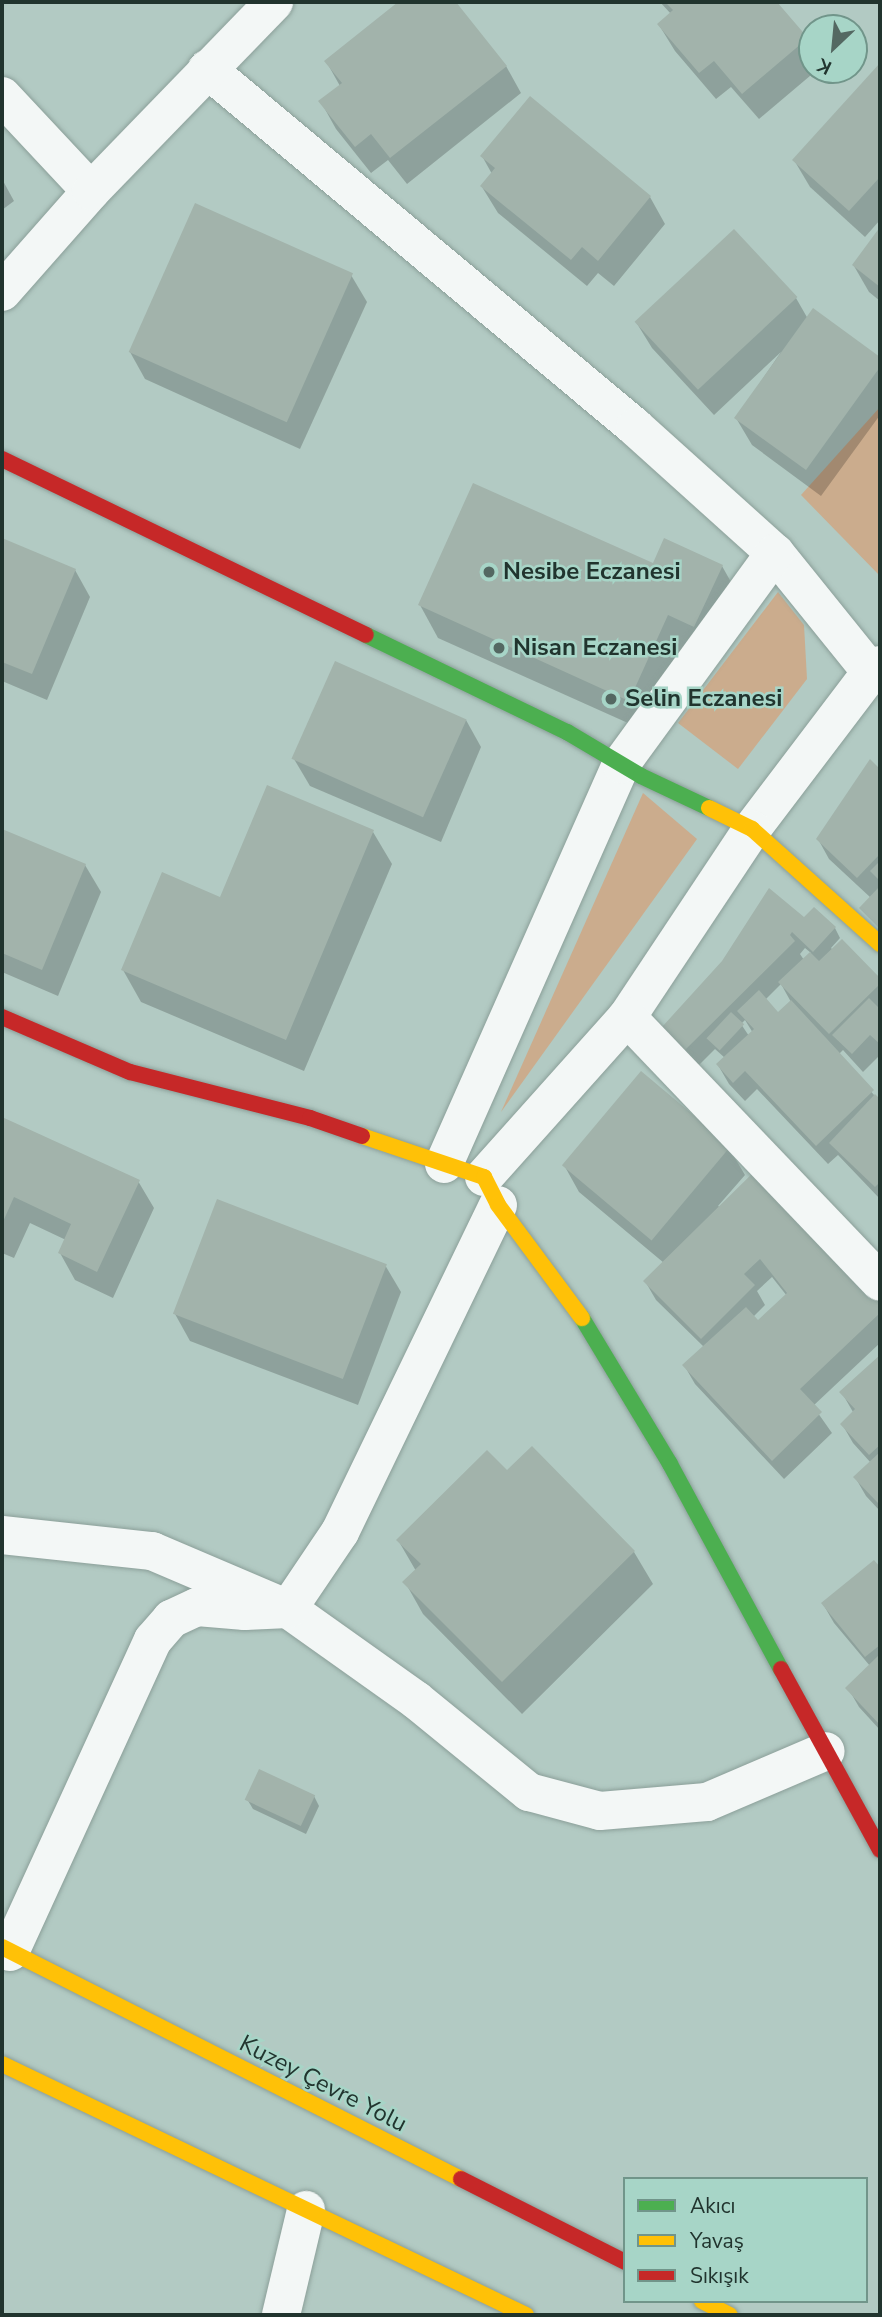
<!DOCTYPE html>
<meta charset="utf-8">
<style>
body{margin:0}
#map{position:relative;width:882px;height:2317px;overflow:hidden;background:#b2cac3;font-family:"Nunito Sans",sans-serif}
div>[style]{position:absolute}
.green>*{inset:0;background:#cbac8d}
.shadow>*{inset:0;background:#0003}
.building>*{inset:0;background:#a2b3ab;transform-origin:0 0}
.roads{filter:drop-shadow(0 0 2px #8b9f99) drop-shadow(0 0 2px #8b9f99)}
.street>*{height:38px;margin:-19px;padding:0 19px;transform-origin:19px;border-radius:19px;background:#f3f7f6}
.fast>*{height:16px;margin:-8px;padding:0 8px;transform-origin:8px;border-radius:8px;background:#4caf50}
.slow>*{height:16px;margin:-8px;padding:0 8px;transform-origin:8px;border-radius:8px;background:#ffc107}
.jam>*{height:16px;margin:-8px;padding:0 8px;transform-origin:8px;border-radius:8px;background:#c62828}
.dots>*{width:19px;height:19px;translate:-50% -50%;box-sizing:border-box;border:4px solid #a7d5c7;border-radius:50%}
span{translate:-50% -50%;white-space:nowrap;text-align:center;line-height:1.15;-webkit-text-stroke:5px #a7d5c7;paint-order:stroke}
.poi-label{font-size:24px;color:#21342e;font-weight:700}
.left{translate:0 -50%;text-align:left}
.street-label{font-size:24px;color:#21342e}
.frame{position:absolute;inset:0;border:4px solid #21342e;pointer-events:none}
.legend{position:absolute;left:623px;top:2177px;width:245px;height:126px;box-sizing:border-box;background:#a7d5c7;border:2px solid #71958a;margin:0;padding:9px 12px;list-style:none;font-size:21px;color:#21342e}
.legend li{display:flex;align-items:center;gap:14px;height:35px}
.legend b{width:35px;border:2px solid #71958a}
.north{position:absolute;left:798px;top:14px;width:70px;height:70px;box-sizing:border-box;background:#a7d5c7;border:2px solid #71958a;border-radius:50%;rotate:206deg;font-size:19px;font-weight:700;line-height:28px;text-align:center;color:#21342e}
.north::after{content:'';display:block;margin:auto;width:24px;height:32px;background:#546862;clip-path:polygon(50% 0,100% 100%,50% 72%,0 100%)}
</style>
<div id="map">
<div class="green">
<div style="clip-path:polygon(880px 407px,880px 576px,801px 495px)"></div>
<div style="clip-path:polygon(778px 592px,804px 625px,807px 679px,738px 769px,678px 723px)"></div>
<div style="clip-path:polygon(643px 793px,697px 839px,501px 1112px)"></div>
</div>
<div class="shadow">
<div style="clip-path:polygon(401px 2px,454px 2px,506px 66px,521px 93px,407px 184px,388px 160px,371px 173px,336px 129px,321px 102px,340px 86px,326px 61px)"></div>
<div style="clip-path:polygon(660px 2px,775px 2px,807px 39px,812px 48px,812px 70px,817px 70px,759px 119px,731px 87px,716px 99px,675px 51px,659px 25px,671px 14px)"></div>
<div style="clip-path:polygon(880px 66px,880px 220px,865px 237px,810px 187px,794px 160px)"></div>
<div style="clip-path:polygon(482px 156px,650px 197px,665px 224px,614px 286px,598px 273px,587px 286px,498px 213px,482px 187px,492px 174px)"></div>
<div style="clip-path:polygon(2px 179px,14px 201px,2px 210px)"></div>
<div style="clip-path:polygon(880px 230px,880px 301px,869px 292px,854px 266px)"></div>
<div style="clip-path:polygon(351px 275px,367px 302px,300px 449px,145px 379px,130px 352px)"></div>
<div style="clip-path:polygon(796px 298px,808px 319px,814px 311px,880px 359px,880px 415px,821px 496px,752px 445px,736px 418px,781px 352px,714px 415px,652px 348px,636px 322px)"></div>
<div style="clip-path:polygon(2px 540px,75px 570px,90px 597px,47px 700px,2px 681px)"></div>
<div style="clip-path:polygon(653px 566px,722px 566px,740px 598px,648px 732px,438px 638px,420px 605px)"></div>
<div style="clip-path:polygon(466px 720px,481px 747px,441px 842px,310px 786px,294px 759px)"></div>
<div style="clip-path:polygon(870px 762px,880px 772px,880px 935px,871px 898px,829px 859px,818px 839px)"></div>
<div style="clip-path:polygon(2px 830px,85px 865px,101px 892px,58px 996px,2px 972px)"></div>
<div style="clip-path:polygon(373px 832px,392px 864px,304px 1071px,141px 1002px,123px 970px,221px 899px)"></div>
<div style="clip-path:polygon(evenodd,803px 918px,835px 928px,840px 938px,831px 948px,833px 950px,842px 941px,880px 981px,880px 1055px,863px 1072px,843px 1050px,839px 1054px,880px 1102px,880px 1199px,838px 1155px,828px 1164px,757px 1089px,745px 1101px,729px 1084px,718px 1065px,725px 1058px,715px 1049px,696px 1068px,675px 1046px,803px 918px,805px 948px,811px 953px,804px 960px,800px 954px,805px 948px,803px 918px,781px 984px,791px 1002px,778px 1014px,765px 1000px,781px 984px,803px 918px,745px 1020px,753px 1033px,749px 1036px,741px 1024px,745px 1020px)"></div>
<div style="clip-path:polygon(2px 1119px,138px 1181px,154px 1208px,113px 1298px,75px 1280px,60px 1253px,66px 1240px,30px 1223px,14px 1258px,2px 1253px)"></div>
<div style="clip-path:polygon(evenodd,729px 1148px,745px 1175px,718px 1206px,880px 1297px,880px 1343px,813px 1406px,832px 1433px,784px 1479px,695px 1384px,684px 1365px,704px 1347px,656px 1300px,645px 1281px,664px 1263px,579px 1192px,564px 1165px,729px 1148px,772px 1277px,787px 1296px,758px 1322px,753px 1317px,765px 1305px,757px 1291px,772px 1277px)"></div>
<div style="clip-path:polygon(385px 1265px,401px 1292px,358px 1405px,190px 1341px,175px 1314px)"></div>
<div style="clip-path:polygon(880px 1357px,880px 1511px,866px 1496px,855px 1477px,871px 1463px,853px 1443px,842px 1424px,853px 1412px,842px 1393px)"></div>
<div style="clip-path:polygon(507px 1473px,634px 1552px,653px 1584px,522px 1714px,423px 1614px,405px 1582px,416px 1571px,398px 1540px)"></div>
<div style="clip-path:polygon(874px 1562px,880px 1570px,880px 1730px,859px 1707px,848px 1688px,870px 1666px,834px 1623px,823px 1604px)"></div>
<div style="clip-path:polygon(314px 1796px,319px 1806px,306px 1834px,253px 1809px,247px 1799px)"></div>
</div>
<div class="building">
<div style="clip-path:polygon(398px 2px,456px 2px,507px 66px,390px 158px,371px 134px,355px 147px,318px 101px,342px 83px,324px 61px)"></div>
<div style="clip-path:polygon(665px 2px,777px 2px,808px 38px,742px 94px,714px 61px,699px 73px,657px 24px,673px 10px)"></div>
<div style="clip-path:polygon(880px 63px,880px 177px,849px 211px,792px 160px)"></div>
<div style="clip-path:polygon(530px 96px,651px 196px,598px 261px,582px 247px,571px 260px,480px 186px,495px 168px,480px 156px)"></div>
<div style="left:195px;top:203px;width:173px;height:163px;rotate:24deg"></div>
<div style="clip-path:polygon(880px 227px,880px 287px,852px 265px)"></div>
<div style="left:734px;top:229px;width:93px;height:136px;rotate:47deg"></div>
<div style="clip-path:polygon(813px 308px,880px 357px,880px 367px,806px 470px,734px 418px)"></div>
<div style="clip-path:polygon(473px 483px,653px 563px,664px 538px,723px 565px,694px 627px,668px 615px,629px 701px,418px 605px)"></div>
<div style="clip-path:polygon(2px 538px,76px 569px,32px 674px,2px 662px)"></div>
<div style="left:335px;top:661px;width:144px;height:107px;rotate:24deg"></div>
<div style="clip-path:polygon(870px 759px,880px 769px,880px 854px,857px 878px,816px 839px)"></div>
<div style="clip-path:polygon(267px 785px,374px 830px,286px 1040px,121px 970px,162px 872px,220px 897px)"></div>
<div style="clip-path:polygon(2px 829px,86px 864px,42px 970px,2px 953px)"></div>
<div style="clip-path:polygon(880px 861px,880px 881px,870px 871px)"></div>
<div style="clip-path:polygon(880px 886px,880px 929px,859px 908px)"></div>
<div style="clip-path:polygon(769px 888px,804px 917px,814px 907px,836px 927px,813px 952px,792px 932px,790px 935px,795px 941px,685px 1050px,662px 1027px,722px 961px)"></div>
<div style="clip-path:polygon(842px 939px,880px 978px,880px 984px,829px 1034px,778px 982px,810px 952px,819px 961px)"></div>
<div style="clip-path:polygon(759px 990px,778px 1012px,791px 1000px,874px 1090px,816px 1146px,745px 1071px,733px 1083px,716px 1064px,754px 1029px,737px 1011px)"></div>
<div style="clip-path:polygon(869px 998px,880px 1009px,880px 1044px,870px 1035px,852px 1054px,832px 1035px)"></div>
<div style="left:731px;top:1012px;width:18px;height:36px;rotate:43deg"></div>
<div style="left:641px;top:1071px;width:117px;height:123px;rotate:40deg"></div>
<div style="clip-path:polygon(875px 1094px,880px 1099px,880px 1182px,875px 1187px,829px 1143px)"></div>
<div style="clip-path:polygon(2px 1117px,140px 1180px,97px 1272px,58px 1253px,71px 1224px,14px 1197px,2px 1224px)"></div>
<div style="clip-path:polygon(760px 1166px,880px 1293px,880px 1313px,800px 1389px,822px 1412px,772px 1461px,682px 1365px,746px 1307px,758px 1320px,787px 1293px,760px 1259px,744px 1274px,755px 1285px,701px 1339px,643px 1281px)"></div>
<div style="left:217px;top:1199px;width:182px;height:123px;rotate:21deg"></div>
<div style="clip-path:polygon(880px 1355px,880px 1445px,869px 1455px,840px 1424px,855px 1409px,839px 1392px)"></div>
<div style="clip-path:polygon(532px 1446px,635px 1551px,502px 1682px,402px 1582px,421px 1564px,396px 1540px,487px 1450px,507px 1470px)"></div>
<div style="clip-path:polygon(880px 1452px,880px 1501px,878px 1503px,853px 1477px)"></div>
<div style="clip-path:polygon(874px 1560px,880px 1567px,880px 1645px,865px 1657px,821px 1603px)"></div>
<div style="clip-path:polygon(880px 1654px,880px 1725px,845px 1688px)"></div>
<div style="left:259px;top:1769px;width:62px;height:34px;rotate:25deg"></div>
</div>
<div class="roads">
<div class="street">
<div style="left:207px;top:69px;width:558px;rotate:39.91deg"></div>
<div style="left:635px;top:427px;width:188px;rotate:42deg"></div>
<div style="left:775px;top:553px;width:153px;rotate:51.1deg"></div>
<div style="left:2px;top:96px;width:130px;rotate:46.9deg"></div>
<div style="left:2px;top:292px;width:135px;rotate:-48.6deg"></div>
<div style="left:91px;top:191px;width:263px;rotate:-45.9deg"></div>
<div style="left:880px;top:665px;width:11px;rotate:142deg"></div>
<div style="left:871px;top:672px;width:197px;rotate:127.2deg"></div>
<div style="left:752px;top:829px;width:226px;rotate:123.6deg"></div>
<div style="left:627px;top:1017px;width:366px;rotate:46.3deg"></div>
<div style="left:444px;top:1164px;width:437px;rotate:-66.1deg"></div>
<div style="left:621px;top:764px;width:261px;rotate:-53.9deg"></div>
<div style="left:484px;top:1177px;width:215px;rotate:-48.2deg"></div>
<div style="left:2px;top:1535px;width:151px;rotate:6.1deg"></div>
<div style="left:152px;top:1551px;width:148px;rotate:23.1deg"></div>
<div style="left:288px;top:1609px;width:157px;rotate:35.4deg"></div>
<div style="left:416px;top:1700px;width:146px;rotate:39.2deg"></div>
<div style="left:529px;top:1792px;width:73px;rotate:15deg"></div>
<div style="left:600px;top:1811px;width:107px;rotate:-4.8deg"></div>
<div style="left:707px;top:1802px;width:129px;rotate:-23.2deg"></div>
<div style="left:10px;top:1952px;width:343px;rotate:-65.4deg"></div>
<div style="left:153px;top:1640px;width:28px;rotate:-49deg"></div>
<div style="left:171px;top:1619px;width:29px;rotate:-25deg"></div>
<div style="left:197px;top:1607px;width:48px;rotate:4.8deg"></div>
<div style="left:245px;top:1611px;width:43px;rotate:-2.7deg"></div>
<div style="left:288px;top:1609px;width:93px;rotate:-56deg"></div>
<div style="left:340px;top:1532px;width:363px;rotate:-64.2deg"></div>
<div style="left:281px;top:2315px;width:108px;rotate:-76.6deg"></div>
</div>
<div class="fast">
<div style="left:366px;top:635px;width:223px;rotate:25.8deg"></div>
<div style="left:567px;top:732px;width:86px;rotate:30.7deg"></div>
<div style="left:641px;top:776px;width:75px;rotate:25.2deg"></div>
<div style="left:582px;top:1318px;width:170px;rotate:58.9deg"></div>
<div style="left:670px;top:1464px;width:233px;rotate:61.6deg"></div>
</div>
<div class="slow">
<div style="left:709px;top:808px;width:48px;rotate:26deg"></div>
<div style="left:752px;top:829px;width:172px;rotate:41.9deg"></div>
<div style="left:362px;top:1136px;width:129px;rotate:18.6deg"></div>
<div style="left:484px;top:1177px;width:31px;rotate:63deg"></div>
<div style="left:498px;top:1205px;width:141px;rotate:53.4deg"></div>
<div style="left:2px;top:1947px;width:514px;rotate:26.81deg"></div>
<div style="left:2px;top:2064px;width:581px;rotate:25.59deg"></div>
<div style="left:702px;top:2301px;width:31px;rotate:27deg"></div>
</div>
<div class="jam">
<div style="left:2px;top:459px;width:404px;rotate:25.8deg"></div>
<div style="left:2px;top:1017px;width:139px;rotate:23.3deg"></div>
<div style="left:130px;top:1072px;width:186px;rotate:14.3deg"></div>
<div style="left:310px;top:1118px;width:55px;rotate:19.1deg"></div>
<div style="left:781px;top:1669px;width:206px;rotate:61.3deg"></div>
<div style="left:461px;top:2179px;width:184px;rotate:26.8deg"></div>
</div>
</div>
<div class="dots">
<div style="left:489px;top:572px;background:#546862"></div>
<div style="left:499px;top:648px;background:#546862"></div>
<div style="left:611px;top:699px;background:#546862"></div>
</div>
<div class="poi-label">
<span class="left" style="left:503px;top:572px">Nesibe Eczanesi</span>
<span class="left" style="left:513px;top:648px">Nisan Eczanesi</span>
<span class="left" style="left:625px;top:699px">Selin Eczanesi</span>
</div>
<div class="street-label">
<span style="left:323px;top:2084px;rotate:27deg">Kuzey Çevre Yolu</span>
</div>
<div class="frame"></div>
<ul class="legend">
<li><b style="height:9px;background:#4caf50"></b>Akıcı</li>
<li><b style="height:9px;background:#ffc107"></b>Yavaş</li>
<li><b style="height:9px;background:#c62828"></b>Sıkışık</li>
</ul>
<div class="north">K</div>
</div>
